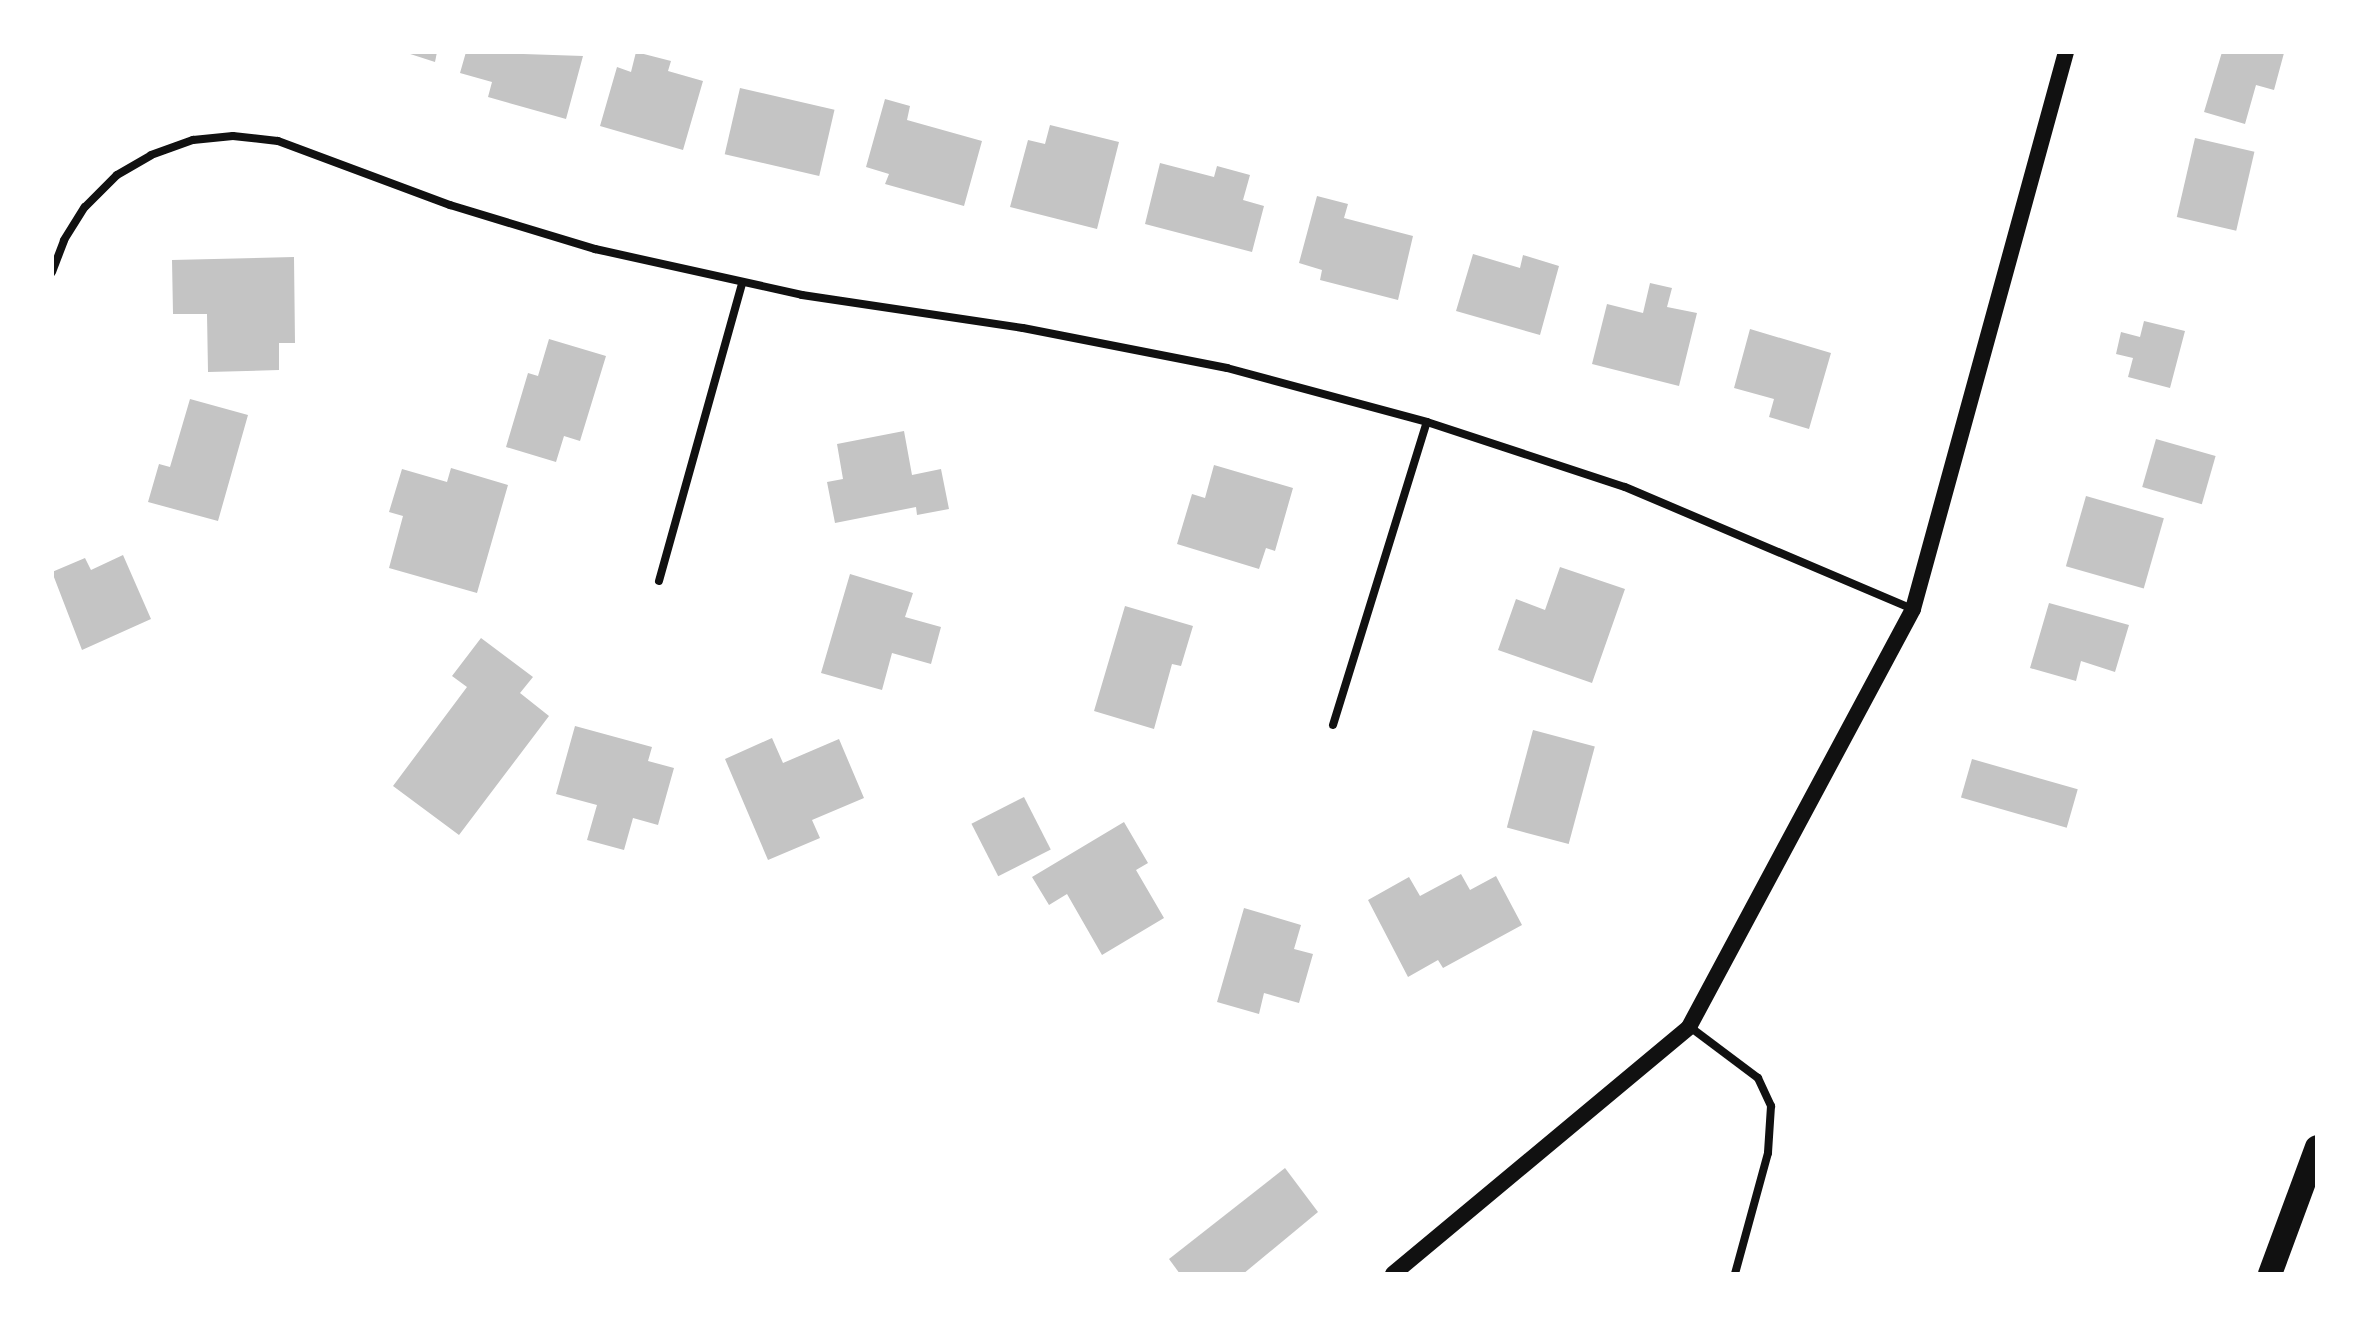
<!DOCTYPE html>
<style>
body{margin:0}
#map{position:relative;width:2369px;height:1326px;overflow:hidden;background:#fff;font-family:"Zilla Slab",serif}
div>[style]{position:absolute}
.building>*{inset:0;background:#c4c4c4;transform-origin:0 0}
.minor>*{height:8px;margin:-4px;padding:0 4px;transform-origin:4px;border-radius:4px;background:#111}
.secondary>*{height:16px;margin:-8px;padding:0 8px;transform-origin:8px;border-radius:8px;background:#111}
.motorway>*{height:24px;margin:-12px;padding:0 12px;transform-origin:12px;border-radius:12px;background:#111}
span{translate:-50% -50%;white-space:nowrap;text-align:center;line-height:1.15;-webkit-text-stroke:8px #fff;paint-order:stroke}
.frame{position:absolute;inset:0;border:54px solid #fff;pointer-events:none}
</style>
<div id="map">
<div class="building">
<div style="clip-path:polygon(404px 52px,437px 52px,435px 62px)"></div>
<div style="clip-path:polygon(466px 52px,583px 56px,566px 119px,488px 97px,492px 82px,460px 73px)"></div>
<div style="clip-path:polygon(636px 52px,671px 61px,668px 71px,703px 81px,683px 150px,600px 126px,617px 67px,631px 72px)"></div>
<div style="clip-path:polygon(2222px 52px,2284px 53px,2274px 90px,2256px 85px,2245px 124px,2204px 112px)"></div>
<div style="left:740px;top:88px;width:97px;height:68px;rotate:13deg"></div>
<div style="clip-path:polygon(885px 99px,910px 106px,907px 120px,982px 141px,964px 206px,885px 184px,889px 174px,866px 167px)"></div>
<div style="clip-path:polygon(1050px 125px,1119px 142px,1097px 229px,1010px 207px,1028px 140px,1045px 144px)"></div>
<div style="left:2195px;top:138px;width:61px;height:81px;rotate:13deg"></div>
<div style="clip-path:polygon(1160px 163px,1214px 177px,1217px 166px,1250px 175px,1243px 200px,1264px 206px,1252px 252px,1145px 224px)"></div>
<div style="clip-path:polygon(1317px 196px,1348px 204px,1344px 218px,1413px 236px,1398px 300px,1320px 280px,1322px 270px,1299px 263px)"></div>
<div style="clip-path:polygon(1473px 254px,1520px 268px,1523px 255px,1559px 266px,1540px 335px,1456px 311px)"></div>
<div style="clip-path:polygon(294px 257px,295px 343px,279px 343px,279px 370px,208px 372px,207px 314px,173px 314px,172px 260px)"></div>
<div style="clip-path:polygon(1650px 283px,1672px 288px,1667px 307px,1697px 313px,1679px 386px,1592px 364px,1607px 304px,1643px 313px)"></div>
<div style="clip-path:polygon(2144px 321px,2185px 331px,2170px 388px,2128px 377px,2133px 358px,2116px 354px,2121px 332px,2140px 337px)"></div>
<div style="clip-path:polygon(1750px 329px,1831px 353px,1809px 429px,1769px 417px,1774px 399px,1734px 388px)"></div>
<div style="clip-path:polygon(549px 339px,606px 356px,580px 441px,564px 436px,556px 462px,506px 447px,528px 373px,538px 376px)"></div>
<div style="clip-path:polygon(190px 399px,248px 415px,218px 521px,148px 502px,159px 464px,170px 467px)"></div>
<div style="clip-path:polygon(904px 431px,912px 475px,941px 469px,949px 509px,917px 515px,916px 507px,835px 523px,827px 482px,843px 479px,837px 444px)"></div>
<div style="left:2156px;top:439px;width:62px;height:50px;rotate:16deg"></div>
<div style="clip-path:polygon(1214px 465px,1293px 488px,1275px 551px,1266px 548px,1259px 569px,1177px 544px,1192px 494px,1205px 498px)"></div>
<div style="clip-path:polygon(451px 468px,508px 485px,477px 593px,389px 568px,403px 516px,389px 512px,402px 469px,447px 482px)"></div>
<div style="left:2086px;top:496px;width:81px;height:73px;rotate:16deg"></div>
<div style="clip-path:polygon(123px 555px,151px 619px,82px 650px,52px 572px,85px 558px,91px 570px)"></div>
<div style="clip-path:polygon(1560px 567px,1625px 589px,1592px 683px,1498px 650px,1516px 599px,1545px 610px)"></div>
<div style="clip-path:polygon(850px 574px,913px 593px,905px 617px,941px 627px,931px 664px,892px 653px,882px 690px,821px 673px)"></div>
<div style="clip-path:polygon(2049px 603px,2129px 625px,2115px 672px,2081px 661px,2076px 681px,2030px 668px)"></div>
<div style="clip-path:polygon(1125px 606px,1193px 626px,1181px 666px,1172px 664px,1154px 729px,1094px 711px)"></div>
<div style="clip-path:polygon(481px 638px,533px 677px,520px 693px,549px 716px,459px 835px,393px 786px,467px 687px,452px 676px)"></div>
<div style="clip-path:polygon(575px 726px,652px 747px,648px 761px,674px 768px,658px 825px,633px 818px,624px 850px,587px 840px,597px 805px,556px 794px)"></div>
<div style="left:1533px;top:730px;width:64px;height:101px;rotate:15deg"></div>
<div style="clip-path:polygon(772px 738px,783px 763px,839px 739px,864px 798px,812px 820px,820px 838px,768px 860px,725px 759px)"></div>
<div style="left:1972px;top:759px;width:110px;height:40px;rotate:16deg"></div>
<div style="left:1024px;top:797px;width:59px;height:59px;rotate:63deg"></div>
<div style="clip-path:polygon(1124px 822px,1148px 863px,1136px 870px,1164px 918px,1102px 955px,1067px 894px,1049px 905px,1032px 877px)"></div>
<div style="clip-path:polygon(1461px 874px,1470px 890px,1496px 876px,1522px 925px,1443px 968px,1438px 960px,1408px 977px,1368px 900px,1409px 877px,1420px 896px)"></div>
<div style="clip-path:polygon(1244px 908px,1301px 925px,1294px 949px,1313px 954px,1299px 1003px,1264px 993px,1259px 1014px,1217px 1002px)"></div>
<div style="clip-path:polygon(1285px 1168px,1318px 1212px,1243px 1274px,1180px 1274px,1169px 1259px)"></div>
</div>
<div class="minor">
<div style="left:52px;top:272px;width:34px;rotate:-69deg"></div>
<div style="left:64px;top:240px;width:39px;rotate:-58deg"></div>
<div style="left:85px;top:207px;width:45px;rotate:-45deg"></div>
<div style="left:117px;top:175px;width:39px;rotate:-30deg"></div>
<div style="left:151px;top:155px;width:45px;rotate:-19.7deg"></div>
<div style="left:193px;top:140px;width:40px;rotate:-5.7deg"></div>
<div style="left:233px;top:136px;width:45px;rotate:6.3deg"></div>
<div style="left:278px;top:141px;width:184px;rotate:20.4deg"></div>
<div style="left:450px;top:205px;width:152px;rotate:16.9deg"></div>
<div style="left:595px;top:249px;width:212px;rotate:12.5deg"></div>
<div style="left:802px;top:295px;width:223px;rotate:8.5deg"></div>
<div style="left:1023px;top:328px;width:208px;rotate:11.1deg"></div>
<div style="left:1227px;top:368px;width:207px;rotate:15.1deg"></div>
<div style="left:1427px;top:422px;width:208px;rotate:18.2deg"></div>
<div style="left:1625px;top:487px;width:312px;rotate:23deg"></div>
<div style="left:659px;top:581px;width:308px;rotate:-74.4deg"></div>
<div style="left:1333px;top:725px;width:317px;rotate:-72.8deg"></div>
<div style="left:1690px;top:1027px;width:85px;rotate:36.9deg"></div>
<div style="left:1758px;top:1078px;width:31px;rotate:65deg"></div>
<div style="left:1771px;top:1106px;width:47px;rotate:93.7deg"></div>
<div style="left:1768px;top:1153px;width:125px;rotate:105.3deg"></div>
</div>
<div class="secondary">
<div style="left:1393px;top:1274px;width:386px;rotate:-39.8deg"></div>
<div style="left:1689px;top:1027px;width:474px;rotate:-61.8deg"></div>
<div style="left:1913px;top:609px;width:578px;rotate:-74.64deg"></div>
</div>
<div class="motorway">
<div style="left:2270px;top:1274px;width:135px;rotate:-69.7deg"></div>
</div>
<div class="frame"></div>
</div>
